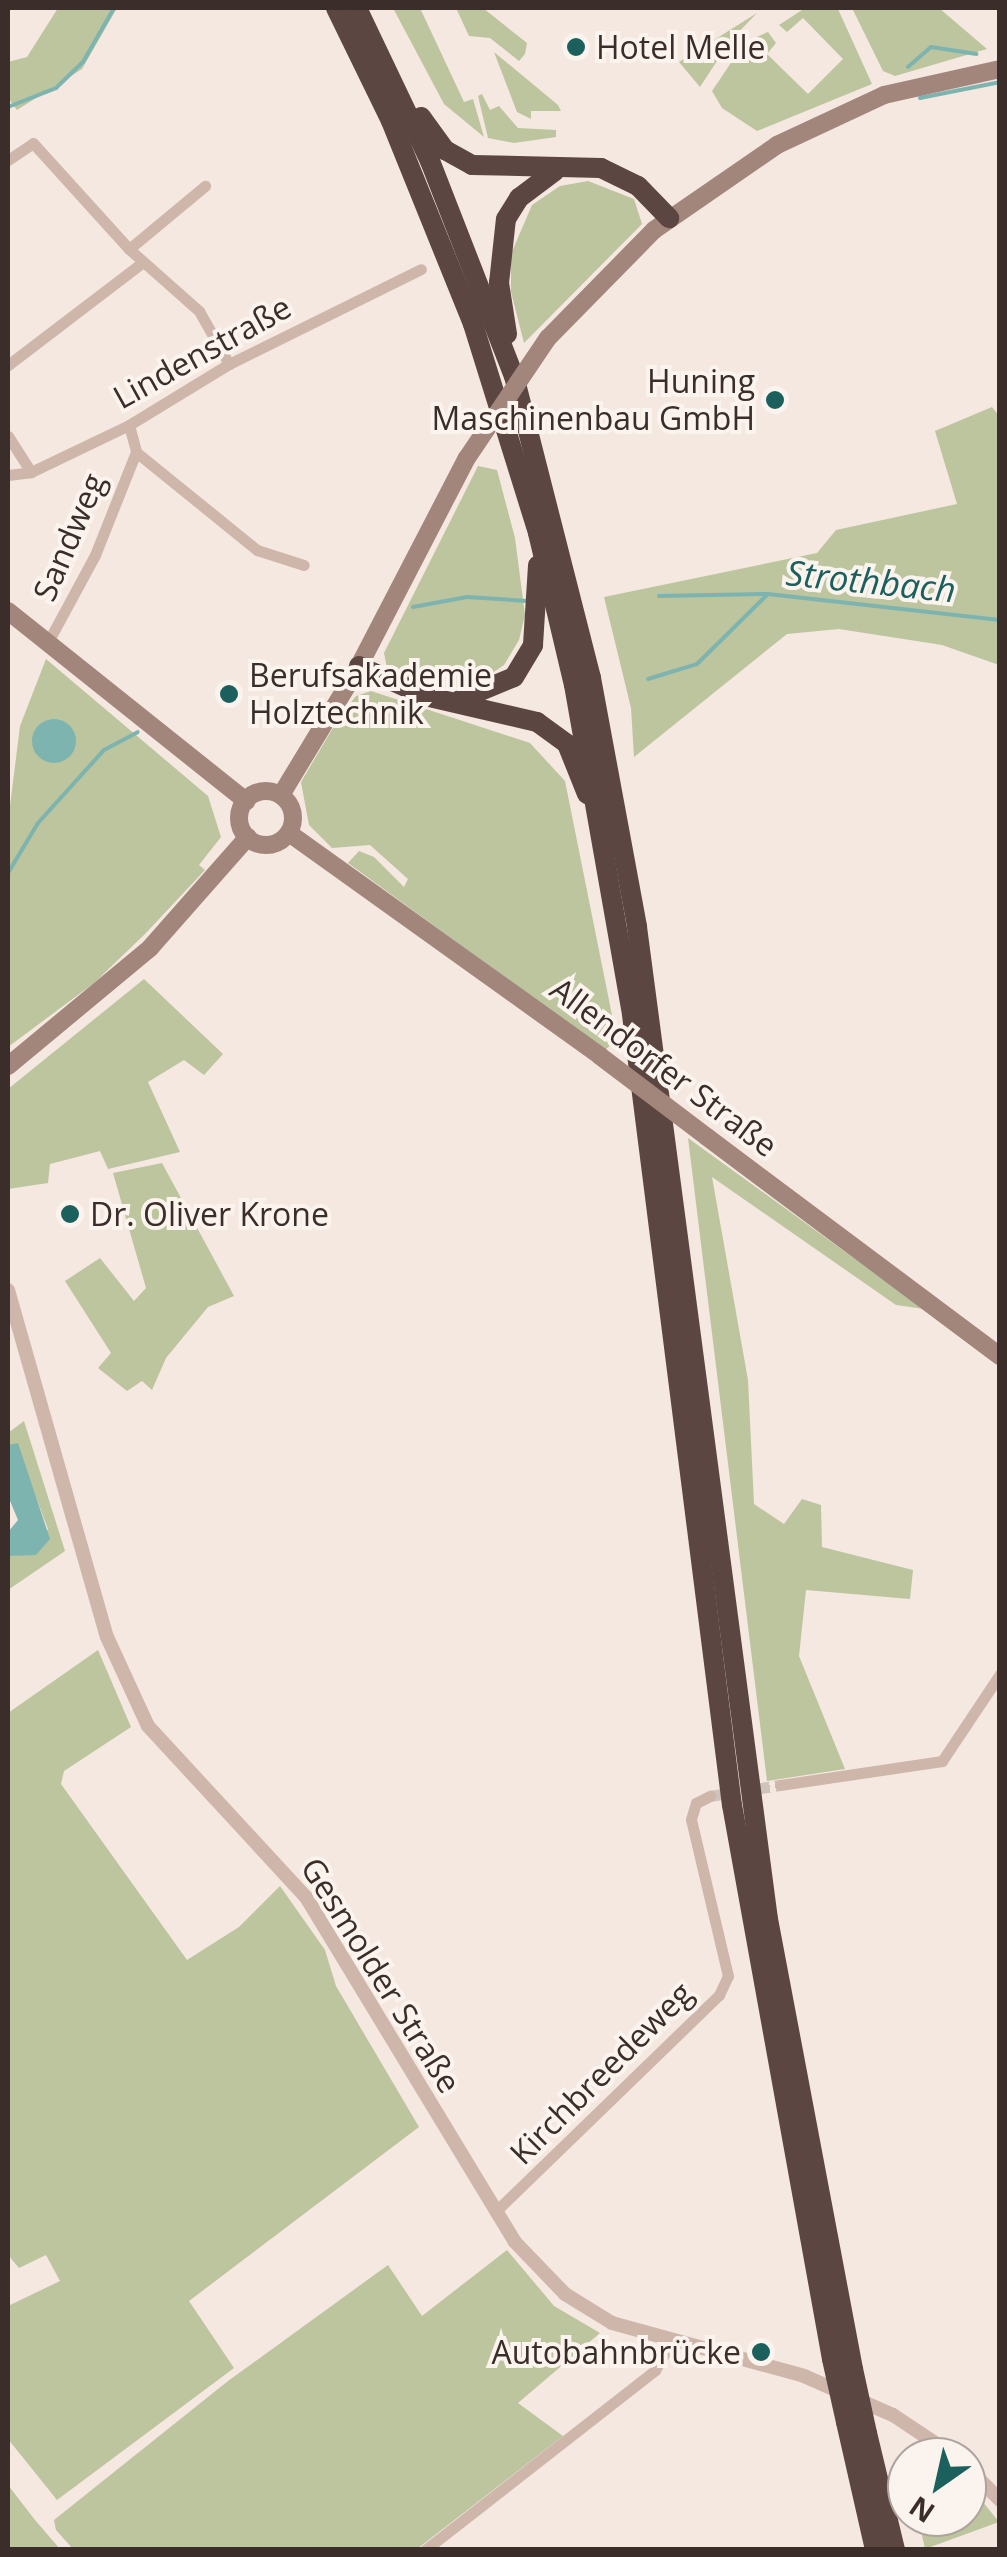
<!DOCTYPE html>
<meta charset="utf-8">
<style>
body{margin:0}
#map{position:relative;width:1007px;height:2557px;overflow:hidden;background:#f4e8e0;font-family:"Open Sans",sans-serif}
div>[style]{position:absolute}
.green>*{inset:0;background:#bcc59e}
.water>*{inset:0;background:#7db4b0}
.round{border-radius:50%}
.stream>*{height:4px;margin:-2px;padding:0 2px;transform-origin:2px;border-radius:2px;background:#7db4b0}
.minor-tunnel>*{height:11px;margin-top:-5.5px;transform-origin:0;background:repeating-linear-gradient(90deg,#cfc3bc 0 11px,transparent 0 16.5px)}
.minor>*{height:11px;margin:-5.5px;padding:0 5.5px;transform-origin:5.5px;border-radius:5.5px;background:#ceb7aa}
.tertiary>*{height:14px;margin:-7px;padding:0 7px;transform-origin:7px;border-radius:7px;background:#ceb7aa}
.secondary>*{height:18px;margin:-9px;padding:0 9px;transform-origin:9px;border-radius:9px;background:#a2857b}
.secondary>.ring{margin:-9px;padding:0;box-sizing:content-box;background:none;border:18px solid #a2857b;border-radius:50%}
.motorway>*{height:20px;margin:-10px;padding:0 10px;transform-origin:10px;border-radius:10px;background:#5c4641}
.secondary-bridge>*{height:18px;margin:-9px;padding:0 9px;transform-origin:9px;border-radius:9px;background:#a2857b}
.motorway-bridge>*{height:20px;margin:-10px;padding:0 10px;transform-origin:10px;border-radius:10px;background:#5c4641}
.dots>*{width:28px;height:28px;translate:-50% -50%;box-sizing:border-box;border:5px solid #fbf3ed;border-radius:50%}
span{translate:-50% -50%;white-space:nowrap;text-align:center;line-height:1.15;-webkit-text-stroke:8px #fbf3ed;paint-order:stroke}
.poi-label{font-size:32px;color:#3b2e2a}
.left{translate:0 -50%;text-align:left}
.right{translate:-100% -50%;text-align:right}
.street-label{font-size:32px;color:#3b2e2a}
.water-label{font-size:35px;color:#1c605d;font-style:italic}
.frame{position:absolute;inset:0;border:10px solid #3b2e2a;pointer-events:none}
.north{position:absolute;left:887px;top:2437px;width:100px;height:100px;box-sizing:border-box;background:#fbf3ed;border:2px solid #aea49f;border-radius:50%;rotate:214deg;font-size:28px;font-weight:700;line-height:40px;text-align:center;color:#3b2e2a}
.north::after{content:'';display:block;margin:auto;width:35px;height:45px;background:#1c605d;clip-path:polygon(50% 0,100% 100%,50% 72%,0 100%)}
</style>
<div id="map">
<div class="green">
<div style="clip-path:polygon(58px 8px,117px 8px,82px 69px,17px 110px,8px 98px,8px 62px,27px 57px)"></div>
<div style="clip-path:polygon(393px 8px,420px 8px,464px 102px,473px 99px,484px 137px,444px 104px)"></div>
<div style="clip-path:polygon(456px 8px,483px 8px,527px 43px,525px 54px,519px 61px,490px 38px,469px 36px)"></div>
<div style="clip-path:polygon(805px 8px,838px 9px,872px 84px,757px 131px,722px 108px,712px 91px,745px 42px,768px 32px,776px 43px,767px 54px,808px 94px,843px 59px,803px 18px,787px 32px,779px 25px)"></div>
<div style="clip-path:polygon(852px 8px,939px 8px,987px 49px,895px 76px,883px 71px)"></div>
<div style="clip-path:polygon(757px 13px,730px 41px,700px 87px,679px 62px)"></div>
<div style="clip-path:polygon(494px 52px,558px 105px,561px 111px,531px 111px,531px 119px,517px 112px)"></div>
<div style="clip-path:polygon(482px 94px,490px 110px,499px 106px,518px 128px,556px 130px,556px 137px,514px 143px,488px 138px,478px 96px)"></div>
<div style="clip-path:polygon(588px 181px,634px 199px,642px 224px,524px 343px,511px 292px,511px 254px,532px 205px,560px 186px)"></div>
<div style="clip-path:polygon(992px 407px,1000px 417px,999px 665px,942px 645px,839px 629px,787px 634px,634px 757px,631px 708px,604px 597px,817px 553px,836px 530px,957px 504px,935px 431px)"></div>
<div style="clip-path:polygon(478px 466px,497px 470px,515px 538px,525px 615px,519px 640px,504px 665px,479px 682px,450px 689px,411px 683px,387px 668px,384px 653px)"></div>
<div style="clip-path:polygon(46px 659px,208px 796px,221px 837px,199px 865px,205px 870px,145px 934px,94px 983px,8px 1047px,8px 822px,20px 726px)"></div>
<div style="clip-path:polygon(371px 691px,530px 743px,565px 781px,617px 1040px,605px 1050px,348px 863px,359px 851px,374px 857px,404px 887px,408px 879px,370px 845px,332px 848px,309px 825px,301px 782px,340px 716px,356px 696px)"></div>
<div style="clip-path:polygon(144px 979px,223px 1054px,204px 1075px,184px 1060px,148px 1082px,180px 1152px,108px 1169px,100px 1151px,50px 1164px,48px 1183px,8px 1189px,8px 1089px)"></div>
<div style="clip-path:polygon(688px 1138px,924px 1309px,896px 1305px,712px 1177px,748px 1380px,754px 1504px,784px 1524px,802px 1499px,821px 1505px,822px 1547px,913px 1570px,910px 1599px,806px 1590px,799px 1656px,845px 1769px,767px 1781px)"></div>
<div style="clip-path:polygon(162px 1163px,234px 1296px,208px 1307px,166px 1358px,152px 1390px,142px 1381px,127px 1391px,98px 1368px,111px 1353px,65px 1281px,100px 1258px,134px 1301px,146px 1288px,113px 1173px)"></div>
<div style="clip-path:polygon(24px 1421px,65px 1551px,8px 1590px,8px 1556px,29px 1554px,48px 1529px,21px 1458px,8px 1445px,8px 1433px)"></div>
<div style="clip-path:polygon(98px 1650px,131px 1727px,64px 1771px,61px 1784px,187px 1960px,239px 1927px,280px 1886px,325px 1950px,336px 1986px,419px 2127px,189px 2301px,234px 2368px,57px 2500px,8px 2439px,8px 2306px,60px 2281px,46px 2255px,19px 2268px,8px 2255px,8px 1713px)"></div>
<div style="clip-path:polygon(507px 2250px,554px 2306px,600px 2333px,518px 2403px,563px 2436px,417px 2549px,73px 2549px,56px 2530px,54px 2520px,228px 2381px,388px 2265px,422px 2316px)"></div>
<div style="clip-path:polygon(967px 2482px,999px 2522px,925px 2549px,918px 2517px,967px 2517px)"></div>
<div style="clip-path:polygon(8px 2485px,35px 2520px,60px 2549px,8px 2549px)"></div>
</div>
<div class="water">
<div class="round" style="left:32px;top:719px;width:44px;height:44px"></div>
<div style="clip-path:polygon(18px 1443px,50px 1539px,36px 1555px,8px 1556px,8px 1532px,18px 1520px,8px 1496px,8px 1445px)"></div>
</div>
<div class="stream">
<div style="left:908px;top:67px;width:30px;rotate:-41deg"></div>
<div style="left:931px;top:47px;width:46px;rotate:8.8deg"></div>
<div style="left:920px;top:98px;width:82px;rotate:-11.3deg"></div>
<div style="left:8px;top:107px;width:52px;rotate:-21.6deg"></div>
<div style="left:56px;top:88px;width:37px;rotate:-44deg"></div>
<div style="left:83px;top:62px;width:62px;rotate:-60.1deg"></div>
<div style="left:659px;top:596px;width:109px;rotate:-1.1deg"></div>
<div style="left:413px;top:607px;width:55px;rotate:-10.5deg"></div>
<div style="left:467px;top:597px;width:60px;rotate:3.8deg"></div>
<div style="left:648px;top:679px;width:51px;rotate:-17deg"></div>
<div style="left:697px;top:664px;width:100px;rotate:-44.6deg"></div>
<div style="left:768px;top:594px;width:233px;rotate:6.4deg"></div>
<div style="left:8px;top:873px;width:58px;rotate:-59deg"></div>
<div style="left:38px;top:823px;width:98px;rotate:-47.9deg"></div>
<div style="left:104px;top:750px;width:38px;rotate:-28deg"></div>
</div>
<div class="minor-tunnel">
<div style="left:710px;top:1796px;width:71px;rotate:-8.9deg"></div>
</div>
<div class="minor">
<div style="left:8px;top:160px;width:30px;rotate:-34deg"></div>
<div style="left:33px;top:143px;width:143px;rotate:47.8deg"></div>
<div style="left:129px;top:249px;width:94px;rotate:41.5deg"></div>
<div style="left:199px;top:311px;width:61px;rotate:60.5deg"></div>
<div style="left:129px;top:249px;width:99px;rotate:-39.7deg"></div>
<div style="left:8px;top:365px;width:170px;rotate:-37.3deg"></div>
<div style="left:129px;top:425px;width:28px;rotate:75deg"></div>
<div style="left:136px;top:452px;width:156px;rotate:39deg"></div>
<div style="left:257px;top:550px;width:49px;rotate:17.7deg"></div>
<div style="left:8px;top:436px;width:43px;rotate:57.4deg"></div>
<div style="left:8px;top:475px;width:23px;rotate:-7deg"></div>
<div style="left:31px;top:472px;width:109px;rotate:-25.6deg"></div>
<div style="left:129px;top:425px;width:117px;rotate:-31.4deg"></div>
<div style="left:229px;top:364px;width:214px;rotate:-26.3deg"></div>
<div style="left:48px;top:642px;width:99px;rotate:-61.6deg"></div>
<div style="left:95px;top:555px;width:111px;rotate:-68.3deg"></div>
<div style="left:780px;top:1785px;width:164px;rotate:-8.4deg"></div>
<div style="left:942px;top:1761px;width:105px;rotate:-56.3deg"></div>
<div style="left:495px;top:2212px;width:312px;rotate:-44.1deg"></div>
<div style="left:719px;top:1995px;width:21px;rotate:-65deg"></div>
<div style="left:728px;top:1976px;width:161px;rotate:-103.3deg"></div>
<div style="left:691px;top:1819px;width:17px;rotate:-73deg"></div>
<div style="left:696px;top:1803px;width:16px;rotate:-27deg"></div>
<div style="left:425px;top:2550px;width:292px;rotate:-38deg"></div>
<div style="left:655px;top:2370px;width:30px;rotate:-60deg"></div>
</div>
<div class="tertiary">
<div style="left:8px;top:1290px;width:361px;rotate:74.1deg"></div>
<div style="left:107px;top:1637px;width:98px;rotate:65.3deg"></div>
<div style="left:148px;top:1726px;width:233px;rotate:47.3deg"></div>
<div style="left:306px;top:1897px;width:403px;rotate:58.8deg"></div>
<div style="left:515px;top:2242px;width:72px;rotate:46.1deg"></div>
<div style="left:565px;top:2294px;width:55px;rotate:31.7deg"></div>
<div style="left:612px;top:2323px;width:199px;rotate:15.4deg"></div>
<div style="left:804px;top:2376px;width:97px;rotate:23.7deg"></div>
<div style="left:893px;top:2415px;width:76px;rotate:33.7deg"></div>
<div style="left:967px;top:2467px;width:47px;rotate:45deg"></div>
</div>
<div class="secondary">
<div style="left:548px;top:338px;width:151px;rotate:-45.5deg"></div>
<div style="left:654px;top:230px;width:150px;rotate:-34.6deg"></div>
<div style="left:777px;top:145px;width:118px;rotate:-25deg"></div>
<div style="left:884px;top:95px;width:119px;rotate:-12.6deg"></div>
<div style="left:8px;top:611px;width:305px;rotate:38.6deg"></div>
<div class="ring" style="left:239px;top:791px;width:36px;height:36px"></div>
<div style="left:281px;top:795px;width:151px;rotate:-58.8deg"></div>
<div style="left:359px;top:666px;width:234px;rotate:-62.6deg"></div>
<div style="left:289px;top:833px;width:383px;rotate:35.6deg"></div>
<div style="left:8px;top:1066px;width:185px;rotate:-39.7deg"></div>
<div style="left:150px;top:948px;width:148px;rotate:-48.6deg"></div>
<div style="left:707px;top:1137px;width:366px;rotate:36.8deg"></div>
</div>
<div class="motorway">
<div style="left:336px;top:8px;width:126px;rotate:64deg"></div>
<div style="left:391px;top:121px;width:219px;rotate:68deg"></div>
<div style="left:473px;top:324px;width:219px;rotate:72.7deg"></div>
<div style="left:538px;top:533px;width:156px;rotate:76.7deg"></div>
<div style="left:574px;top:685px;width:327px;rotate:80deg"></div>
<div style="left:631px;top:1007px;width:804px;rotate:82.79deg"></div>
<div style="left:732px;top:1805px;width:563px;rotate:79.77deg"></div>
<div style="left:357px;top:8px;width:170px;rotate:64.5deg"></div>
<div style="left:430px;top:161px;width:231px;rotate:68.7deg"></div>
<div style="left:514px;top:376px;width:312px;rotate:75.7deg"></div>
<div style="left:591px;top:678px;width:253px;rotate:79.5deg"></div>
<div style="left:637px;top:927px;width:1001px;rotate:82.48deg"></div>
<div style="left:768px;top:1919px;width:458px;rotate:79.3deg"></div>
<div style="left:421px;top:117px;width:41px;rotate:54deg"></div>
<div style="left:445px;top:150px;width:31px;rotate:29deg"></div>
<div style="left:472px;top:165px;width:129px;rotate:1.3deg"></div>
<div style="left:601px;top:168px;width:41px;rotate:25.9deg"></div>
<div style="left:638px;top:186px;width:45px;rotate:45.9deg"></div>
<div style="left:507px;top:334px;width:52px;rotate:-98.9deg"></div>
<div style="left:499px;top:283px;width:64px;rotate:-83.8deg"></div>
<div style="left:506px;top:219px;width:25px;rotate:-58deg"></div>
<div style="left:519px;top:198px;width:45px;rotate:-36.9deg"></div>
<div style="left:359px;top:666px;width:72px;rotate:24.4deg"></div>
<div style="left:425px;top:696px;width:115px;rotate:13.1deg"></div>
<div style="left:537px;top:722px;width:37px;rotate:36deg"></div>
<div style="left:567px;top:744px;width:54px;rotate:68.2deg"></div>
<div style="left:461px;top:699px;width:57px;rotate:-22.5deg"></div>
<div style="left:514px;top:677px;width:37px;rotate:-59deg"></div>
<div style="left:533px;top:645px;width:80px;rotate:-86.4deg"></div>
<div style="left:846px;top:2422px;width:131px;rotate:77.2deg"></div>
<div style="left:867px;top:2433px;width:120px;rotate:76.5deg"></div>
</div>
<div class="secondary-bridge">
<div style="left:467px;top:458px;width:145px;rotate:-56deg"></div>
<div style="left:600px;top:1056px;width:134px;rotate:37.1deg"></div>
</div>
<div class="motorway-bridge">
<div style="left:832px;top:2359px;width:65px;rotate:77.5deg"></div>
<div style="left:853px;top:2369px;width:66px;rotate:77.7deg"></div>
</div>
<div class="dots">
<div style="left:576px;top:47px;background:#1c605d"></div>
<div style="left:775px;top:400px;background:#1c605d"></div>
<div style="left:229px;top:694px;background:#1c605d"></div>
<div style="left:70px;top:1214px;background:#1c605d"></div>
<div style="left:761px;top:2352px;background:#1c605d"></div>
</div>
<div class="poi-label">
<span class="left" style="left:596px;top:47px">Hotel Melle</span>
<span class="right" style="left:755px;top:400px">Huning<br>Maschinenbau GmbH</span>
<span class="left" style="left:249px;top:694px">Berufsakademie<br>Holztechnik</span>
<span class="left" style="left:90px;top:1214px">Dr. Oliver Krone</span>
<span class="right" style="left:741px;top:2352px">Autobahnbrücke</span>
</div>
<div class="street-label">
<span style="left:202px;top:352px;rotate:-29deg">Lindenstraße</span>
<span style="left:69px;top:537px;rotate:-67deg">Sandweg</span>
<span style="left:664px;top:1067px;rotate:37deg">Allendorfer Straße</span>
<span style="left:381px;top:1975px;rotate:58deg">Gesmolder Straße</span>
<span style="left:601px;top:2073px;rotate:-45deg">Kirchbreedeweg</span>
</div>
<div class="water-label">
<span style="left:871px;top:581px;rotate:6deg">Strothbach</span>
</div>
<div class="frame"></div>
<div class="north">N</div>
</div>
